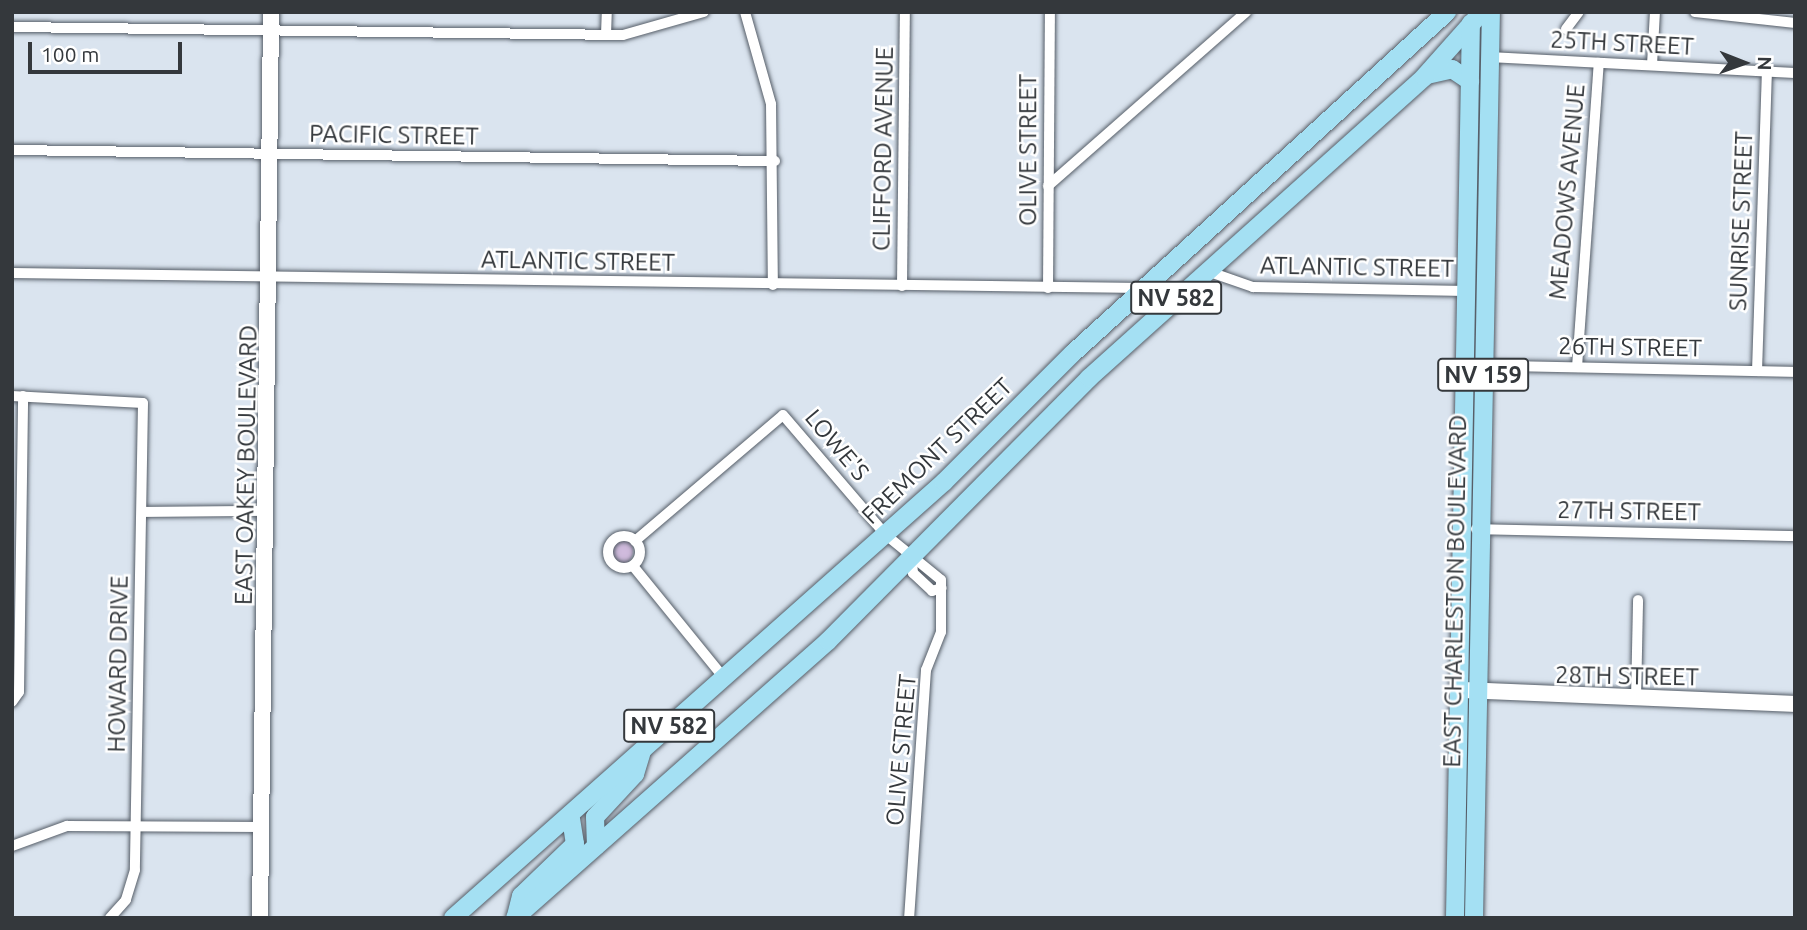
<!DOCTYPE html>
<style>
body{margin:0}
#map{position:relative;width:1807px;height:930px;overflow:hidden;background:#dae4ef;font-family:Ubuntu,sans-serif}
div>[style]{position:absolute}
.green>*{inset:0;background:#d0bbdd}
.round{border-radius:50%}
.roads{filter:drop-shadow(0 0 2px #555d67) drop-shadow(0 0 2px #555d67)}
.street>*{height:10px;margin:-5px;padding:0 5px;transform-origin:5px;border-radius:5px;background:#fff}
.street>.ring{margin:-5px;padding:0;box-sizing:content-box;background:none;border:10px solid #fff;border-radius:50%}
.secondary>*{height:16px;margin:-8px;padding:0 8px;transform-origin:8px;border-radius:8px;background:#fff}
.primary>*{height:18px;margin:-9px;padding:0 9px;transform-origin:9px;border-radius:9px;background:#a4e0f3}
span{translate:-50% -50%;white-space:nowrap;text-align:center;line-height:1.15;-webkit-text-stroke:5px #fff;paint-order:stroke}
.shield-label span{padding:2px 5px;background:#fff;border:2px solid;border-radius:5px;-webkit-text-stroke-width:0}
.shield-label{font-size:23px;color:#34383c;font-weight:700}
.street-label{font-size:24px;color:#34383c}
.frame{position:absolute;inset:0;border:14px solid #34383c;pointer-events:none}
.north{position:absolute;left:1709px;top:28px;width:70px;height:70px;-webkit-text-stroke:5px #fff;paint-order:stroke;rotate:91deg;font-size:19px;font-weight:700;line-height:28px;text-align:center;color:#34383c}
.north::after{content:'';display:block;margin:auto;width:24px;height:32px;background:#34383c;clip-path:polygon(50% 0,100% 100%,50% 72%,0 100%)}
.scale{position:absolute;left:28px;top:42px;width:154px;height:32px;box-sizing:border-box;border:4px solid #34383c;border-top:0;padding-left:9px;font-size:21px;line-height:24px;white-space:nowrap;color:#34383c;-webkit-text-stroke:5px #fff;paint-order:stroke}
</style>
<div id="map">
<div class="green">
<div class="round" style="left:605px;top:537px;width:28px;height:28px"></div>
</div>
<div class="roads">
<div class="street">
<div style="left:745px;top:12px;width:96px;rotate:74.2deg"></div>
<div style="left:771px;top:104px;width:181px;rotate:89.4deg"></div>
<div style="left:1695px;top:12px;width:101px;rotate:6.3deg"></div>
<div style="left:12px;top:27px;width:611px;rotate:0.75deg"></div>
<div style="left:623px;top:35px;width:84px;rotate:-15.9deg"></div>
<div style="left:1566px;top:29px;width:21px;rotate:-53deg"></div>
<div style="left:606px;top:35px;width:23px;rotate:-88deg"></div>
<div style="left:1489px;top:57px;width:306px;rotate:3deg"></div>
<div style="left:1652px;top:65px;width:53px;rotate:-86.8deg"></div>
<div style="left:12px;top:150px;width:763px;rotate:0.83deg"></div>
<div style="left:1048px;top:186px;width:264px;rotate:-41.3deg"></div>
<div style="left:1207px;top:271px;width:49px;rotate:19.2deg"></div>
<div style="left:1253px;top:287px;width:213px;rotate:1.1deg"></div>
<div style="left:12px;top:273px;width:1131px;rotate:0.76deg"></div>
<div style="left:902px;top:286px;width:274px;rotate:-89.4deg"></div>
<div style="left:1048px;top:288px;width:276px;rotate:-89.6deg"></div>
<div style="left:1465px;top:365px;width:330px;rotate:1.2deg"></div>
<div style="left:1577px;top:367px;width:305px;rotate:-85.9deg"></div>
<div style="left:1757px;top:371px;width:300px;rotate:-88.1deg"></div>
<div style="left:12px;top:396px;width:131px;rotate:3.1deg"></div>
<div style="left:143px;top:403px;width:467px;rotate:91deg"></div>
<div style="left:135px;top:870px;width:31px;rotate:107deg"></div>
<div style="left:126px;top:900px;width:24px;rotate:132deg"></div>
<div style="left:142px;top:512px;width:126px;rotate:-0.5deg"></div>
<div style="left:1476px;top:529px;width:319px;rotate:1.3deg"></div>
<div class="ring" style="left:608px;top:536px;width:22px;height:22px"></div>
<div style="left:635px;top:541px;width:194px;rotate:-40.4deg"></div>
<div style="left:783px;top:415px;width:158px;rotate:49.4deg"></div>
<div style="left:886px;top:535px;width:71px;rotate:39.3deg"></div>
<div style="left:941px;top:580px;width:52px;rotate:90deg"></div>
<div style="left:941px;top:632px;width:41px;rotate:111.5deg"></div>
<div style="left:926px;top:670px;width:249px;rotate:93.9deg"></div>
<div style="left:912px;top:560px;width:13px;rotate:86deg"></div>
<div style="left:913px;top:573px;width:26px;rotate:43deg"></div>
<div style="left:932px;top:591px;width:10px;rotate:-17deg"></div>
<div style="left:633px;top:566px;width:144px;rotate:50.9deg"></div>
<div style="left:1636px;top:699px;width:99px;rotate:-88.8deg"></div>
<div style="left:12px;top:702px;width:12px;rotate:-55deg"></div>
<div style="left:19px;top:692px;width:296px;rotate:-89.2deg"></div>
<div style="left:12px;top:846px;width:59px;rotate:-20deg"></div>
<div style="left:67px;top:826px;width:196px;rotate:0.3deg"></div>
</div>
<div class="secondary">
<div style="left:1465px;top:690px;width:330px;rotate:2.4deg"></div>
<div style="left:260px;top:918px;width:906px;rotate:-89.3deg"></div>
</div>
<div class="primary">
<div style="left:1427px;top:75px;width:26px;rotate:-13deg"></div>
<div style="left:1452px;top:69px;width:22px;rotate:34deg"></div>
<div style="left:596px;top:846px;width:29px;rotate:-92deg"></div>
<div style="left:595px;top:817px;width:59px;rotate:-47.1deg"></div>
<div style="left:635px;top:774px;width:24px;rotate:-73deg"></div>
<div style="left:516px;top:916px;width:21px;rotate:-76deg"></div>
<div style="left:521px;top:896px;width:75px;rotate:-43.9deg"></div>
<div style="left:575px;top:844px;width:30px;rotate:-99deg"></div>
<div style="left:453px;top:918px;width:657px;rotate:-41.6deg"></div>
<div style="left:944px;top:482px;width:181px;rotate:-45deg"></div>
<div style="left:1072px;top:354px;width:508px;rotate:-42.36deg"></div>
<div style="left:515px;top:918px;width:418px;rotate:-41.5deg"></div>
<div style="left:828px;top:641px;width:371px;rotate:-45.2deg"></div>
<div style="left:1089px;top:378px;width:450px;rotate:-41.9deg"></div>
<div style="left:1424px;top:77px;width:87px;rotate:-48.3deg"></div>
<div style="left:1455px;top:918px;width:895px;rotate:-88.98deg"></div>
<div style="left:1474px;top:918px;width:906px;rotate:-88.93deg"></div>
</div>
</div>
<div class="shield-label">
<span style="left:1176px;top:298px">NV 582</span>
<span style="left:1483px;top:375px">NV 159</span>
<span style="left:669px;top:726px">NV 582</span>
</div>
<div class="street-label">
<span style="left:1622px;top:43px;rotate:3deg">25TH STREET</span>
<span style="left:394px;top:135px;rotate:1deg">PACIFIC STREET</span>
<span style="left:883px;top:149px;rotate:-89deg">CLIFFORD AVENUE</span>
<span style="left:1028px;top:150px;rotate:-90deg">OLIVE STREET</span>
<span style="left:1567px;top:192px;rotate:-85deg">MEADOWS AVENUE</span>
<span style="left:1741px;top:221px;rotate:-88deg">SUNRISE STREET</span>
<span style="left:578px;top:261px;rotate:1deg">ATLANTIC STREET</span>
<span style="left:1357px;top:267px;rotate:1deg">ATLANTIC STREET</span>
<span style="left:1630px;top:347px;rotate:1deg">26TH STREET</span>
<span style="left:837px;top:445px;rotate:50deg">LOWE'S</span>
<span style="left:937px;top:451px;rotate:-44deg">FREMONT STREET</span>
<span style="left:246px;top:465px;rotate:-89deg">EAST OAKEY BOULEVARD</span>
<span style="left:1629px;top:511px;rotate:1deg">27TH STREET</span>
<span style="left:1455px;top:591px;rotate:-89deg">EAST CHARLESTON BOULEVARD</span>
<span style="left:118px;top:664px;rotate:-89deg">HOWARD DRIVE</span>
<span style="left:1627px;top:676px;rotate:1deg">28TH STREET</span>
<span style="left:901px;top:750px;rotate:-85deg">OLIVE STREET</span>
</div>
<div class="frame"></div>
<div class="north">N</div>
<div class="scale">100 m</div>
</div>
